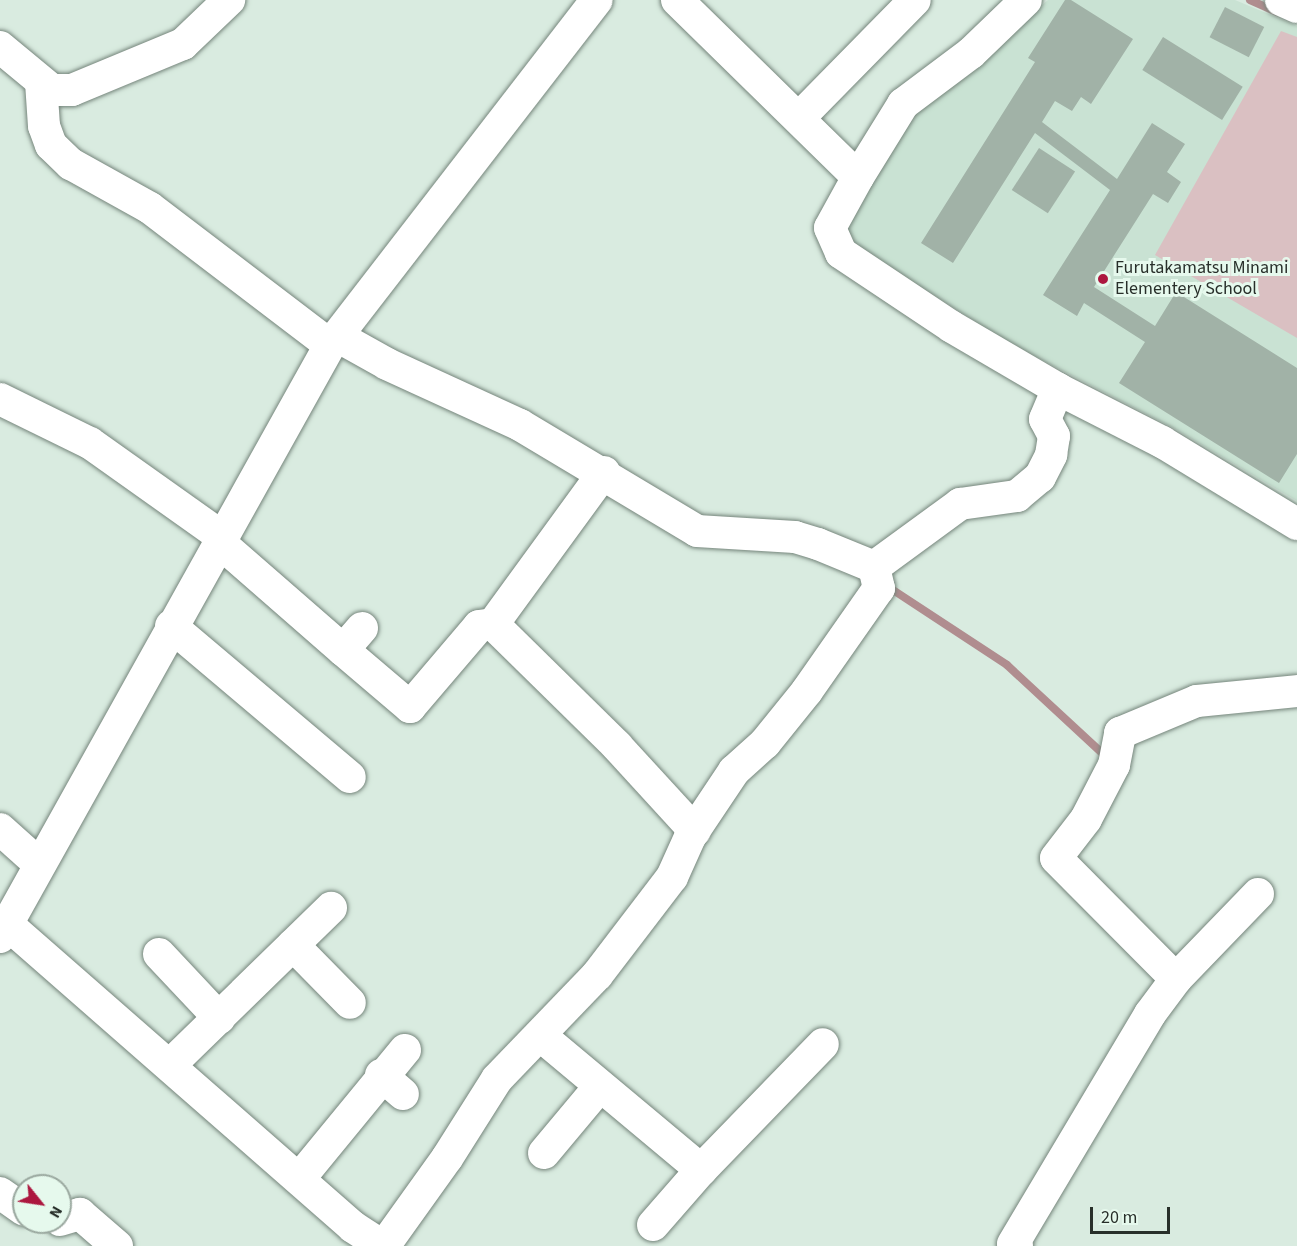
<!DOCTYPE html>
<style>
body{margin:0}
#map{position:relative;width:1297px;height:1246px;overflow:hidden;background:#d9ebe0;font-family:"Source Sans 3",sans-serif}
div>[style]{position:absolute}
.built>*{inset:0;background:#c9e2d3}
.green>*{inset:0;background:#dac0c2}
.stream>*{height:8px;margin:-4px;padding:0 4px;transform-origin:4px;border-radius:4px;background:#b08d8f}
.building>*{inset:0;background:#a1b2a7;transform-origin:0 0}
.roads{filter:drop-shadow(0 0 2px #75857b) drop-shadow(0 0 2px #75857b)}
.minor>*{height:32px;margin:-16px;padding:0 16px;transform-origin:16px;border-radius:16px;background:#fff}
.dots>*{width:16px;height:16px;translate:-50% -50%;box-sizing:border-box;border:3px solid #e6f9ed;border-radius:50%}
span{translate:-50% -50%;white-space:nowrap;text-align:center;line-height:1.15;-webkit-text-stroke:6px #e6f9ed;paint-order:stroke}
.poi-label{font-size:18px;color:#282f2a}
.left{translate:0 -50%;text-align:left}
.north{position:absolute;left:12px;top:1174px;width:60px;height:60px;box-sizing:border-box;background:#e6f9ed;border:2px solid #9aa89f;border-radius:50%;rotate:120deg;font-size:16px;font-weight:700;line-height:24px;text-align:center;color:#282f2a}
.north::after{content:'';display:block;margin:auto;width:21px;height:27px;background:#ac173f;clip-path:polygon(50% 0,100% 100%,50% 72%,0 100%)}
.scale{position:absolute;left:1090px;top:1207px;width:80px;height:27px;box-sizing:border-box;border:3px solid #282f2a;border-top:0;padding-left:8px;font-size:18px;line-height:21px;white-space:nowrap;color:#282f2a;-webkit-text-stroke:4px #e6f9ed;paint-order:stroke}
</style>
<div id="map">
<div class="built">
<div style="clip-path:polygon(1048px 0,1235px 0,1297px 26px,1297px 501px,1172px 427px,1011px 344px,851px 243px,846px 225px,908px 112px,980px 59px)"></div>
</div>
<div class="green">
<div style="clip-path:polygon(1281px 31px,1297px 37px,1297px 338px,1155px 255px)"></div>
</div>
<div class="stream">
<div style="left:1250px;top:0;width:30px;rotate:24deg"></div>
<div style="left:893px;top:590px;width:136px;rotate:33.3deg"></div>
<div style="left:1007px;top:665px;width:131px;rotate:42.8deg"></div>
<div style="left:1103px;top:754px;width:5px;rotate:-22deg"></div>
</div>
<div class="building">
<div style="clip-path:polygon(1065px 0,1071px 0,1133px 39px,1091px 104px,1081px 97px,1072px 111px,1055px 101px,1042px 122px,1117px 179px,1152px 123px,1185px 144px,1167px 172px,1181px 182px,1168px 203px,1153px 194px,1094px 287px,1155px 326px,1176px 292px,1297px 368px,1297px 454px,1279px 483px,1119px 383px,1145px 342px,1084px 303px,1077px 316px,1043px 295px,1110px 190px,1035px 133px,953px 263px,921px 243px,1035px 62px,1028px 58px)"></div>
<div style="left:1225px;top:7px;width:44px;height:34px;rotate:27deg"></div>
<div style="left:1163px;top:37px;width:94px;height:39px;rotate:32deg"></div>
<div style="left:1039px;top:148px;width:43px;height:50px;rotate:33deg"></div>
</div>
<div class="roads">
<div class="minor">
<div style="left:677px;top:0;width:253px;rotate:44.4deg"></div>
<div style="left:858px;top:177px;width:86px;rotate:-58.3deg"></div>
<div style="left:903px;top:104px;width:85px;rotate:-36.9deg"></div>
<div style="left:971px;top:53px;width:76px;rotate:-43.9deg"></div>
<div style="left:1281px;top:0;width:17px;rotate:24deg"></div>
<div style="left:0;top:47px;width:67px;rotate:39.6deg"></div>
<div style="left:52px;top:90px;width:20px"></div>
<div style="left:72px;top:90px;width:120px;rotate:-22.5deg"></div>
<div style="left:183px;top:44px;width:64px;rotate:-43.7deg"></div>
<div style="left:41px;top:82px;width:44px;rotate:86.1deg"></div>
<div style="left:44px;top:126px;width:20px;rotate:70deg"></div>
<div style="left:51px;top:145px;width:28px;rotate:44deg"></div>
<div style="left:71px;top:164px;width:90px;rotate:29.1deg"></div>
<div style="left:150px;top:208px;width:226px;rotate:37.3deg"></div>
<div style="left:799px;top:118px;width:165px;rotate:-45.5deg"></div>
<div style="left:858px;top:177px;width:58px;rotate:118.8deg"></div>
<div style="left:830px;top:228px;width:27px;rotate:66deg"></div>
<div style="left:841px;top:253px;width:133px;rotate:33.7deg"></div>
<div style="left:952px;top:327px;width:123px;rotate:30.3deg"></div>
<div style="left:1058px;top:389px;width:117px;rotate:27deg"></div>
<div style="left:1162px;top:442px;width:158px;rotate:31.3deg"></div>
<div style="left:337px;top:336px;width:57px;rotate:29.2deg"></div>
<div style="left:387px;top:364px;width:146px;rotate:24.6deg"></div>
<div style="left:520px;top:425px;width:206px;rotate:30.9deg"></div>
<div style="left:697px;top:531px;width:98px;rotate:3.5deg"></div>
<div style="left:795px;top:537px;width:24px;rotate:17deg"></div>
<div style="left:818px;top:544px;width:61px;rotate:22.3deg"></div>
<div style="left:874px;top:567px;width:22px;rotate:77deg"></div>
<div style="left:879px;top:588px;width:126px;rotate:125deg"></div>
<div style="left:807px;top:691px;width:67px;rotate:128.9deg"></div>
<div style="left:765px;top:743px;width:42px;rotate:137.9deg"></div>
<div style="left:734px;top:771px;width:79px;rotate:123.7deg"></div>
<div style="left:690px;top:837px;width:44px;rotate:114.2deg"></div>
<div style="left:672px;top:877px;width:123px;rotate:127.4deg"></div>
<div style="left:597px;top:975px;width:144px;rotate:133.9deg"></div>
<div style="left:497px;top:1079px;width:93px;rotate:122.3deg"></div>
<div style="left:447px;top:1158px;width:108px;rotate:125.6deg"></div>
<div style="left:0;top:399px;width:100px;rotate:26.1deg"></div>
<div style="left:90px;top:443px;width:161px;rotate:35.4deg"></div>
<div style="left:604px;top:472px;width:188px;rotate:126.1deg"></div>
<div style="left:493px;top:624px;width:174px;rotate:44.5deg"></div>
<div style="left:617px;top:746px;width:115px;rotate:47.5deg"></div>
<div style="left:218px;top:541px;width:166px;rotate:41.1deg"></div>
<div style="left:343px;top:650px;width:29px;rotate:-49deg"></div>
<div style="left:874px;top:567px;width:107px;rotate:-36.2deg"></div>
<div style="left:960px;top:504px;width:58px;rotate:-8deg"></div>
<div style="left:1017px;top:496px;width:30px;rotate:-40deg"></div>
<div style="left:1040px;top:477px;width:25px;rotate:-63deg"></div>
<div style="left:1051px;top:455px;width:19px;rotate:-81deg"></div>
<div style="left:1054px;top:436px;width:19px;rotate:-118deg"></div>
<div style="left:1045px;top:419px;width:33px;rotate:-67deg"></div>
<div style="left:171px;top:626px;width:234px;rotate:40.2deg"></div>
<div style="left:343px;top:650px;width:88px;rotate:40.4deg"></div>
<div style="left:410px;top:707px;width:106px;rotate:-49.6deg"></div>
<div style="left:479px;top:626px;width:14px;rotate:-8deg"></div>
<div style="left:0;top:829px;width:52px;rotate:41.9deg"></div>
<div style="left:1258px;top:894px;width:118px;rotate:134deg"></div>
<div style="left:1176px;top:979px;width:170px;rotate:-134.8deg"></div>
<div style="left:1056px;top:858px;width:49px;rotate:-52.4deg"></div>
<div style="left:1086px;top:819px;width:61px;rotate:-62.6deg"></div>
<div style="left:1114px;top:765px;width:33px;rotate:-79deg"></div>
<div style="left:1120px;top:733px;width:83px;rotate:-22.6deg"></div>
<div style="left:1197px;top:701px;width:100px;rotate:-5.7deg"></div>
<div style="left:7px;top:924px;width:460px;rotate:41.2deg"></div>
<div style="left:353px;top:1227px;width:35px;rotate:33deg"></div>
<div style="left:0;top:937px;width:678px;rotate:-60.86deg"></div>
<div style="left:330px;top:345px;width:436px;rotate:-52.3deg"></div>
<div style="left:293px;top:945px;width:81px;rotate:45.5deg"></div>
<div style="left:159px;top:954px;width:88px;rotate:46.8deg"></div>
<div style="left:541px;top:1036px;width:209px;rotate:39.9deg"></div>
<div style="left:701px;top:1170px;width:175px;rotate:-45.9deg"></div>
<div style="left:170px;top:1065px;width:225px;rotate:-44.3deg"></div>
<div style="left:381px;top:1075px;width:29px;rotate:41deg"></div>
<div style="left:544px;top:1153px;width:87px;rotate:-50.1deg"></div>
<div style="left:299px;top:1179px;width:167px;rotate:-50.6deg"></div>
<div style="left:0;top:1193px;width:29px;rotate:35deg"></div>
<div style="left:60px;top:1220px;width:21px;rotate:-17deg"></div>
<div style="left:80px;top:1214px;width:49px;rotate:40.9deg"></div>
<div style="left:653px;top:1225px;width:73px;rotate:-48.9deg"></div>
<div style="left:1017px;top:1246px;width:4px;rotate:-153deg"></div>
<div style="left:1013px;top:1244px;width:268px;rotate:-59.2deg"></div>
<div style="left:1150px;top:1014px;width:44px;rotate:-53.4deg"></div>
</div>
</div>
<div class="dots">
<div style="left:1103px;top:279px;background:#ac173f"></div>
</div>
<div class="poi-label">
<span class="left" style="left:1115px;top:279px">Furutakamatsu Minami<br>Elementery School</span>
</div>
<div class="north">N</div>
<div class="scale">20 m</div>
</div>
